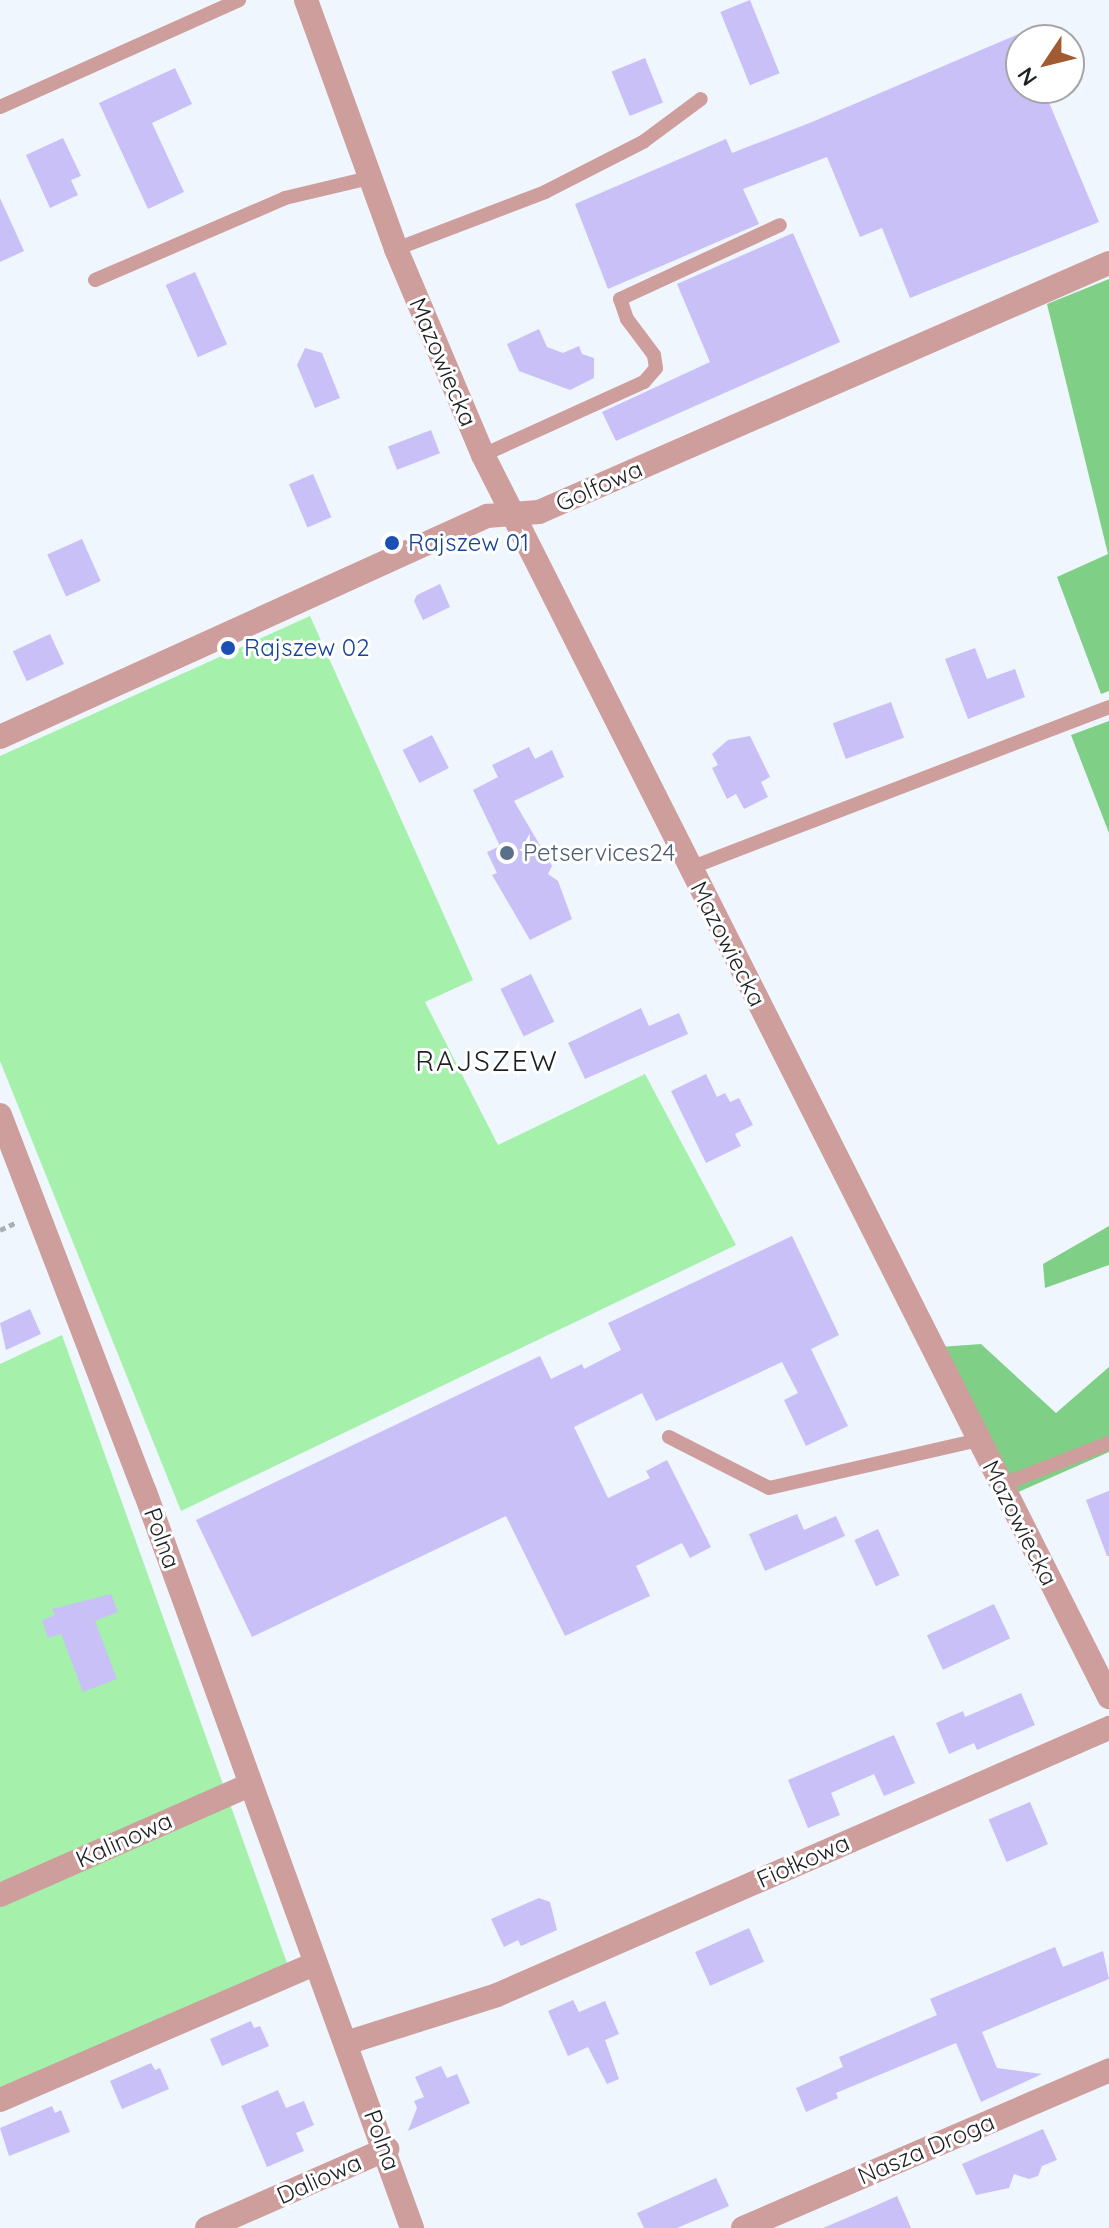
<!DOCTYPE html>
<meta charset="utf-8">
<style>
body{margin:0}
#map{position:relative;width:1109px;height:2228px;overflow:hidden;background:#eff6fe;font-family:Quicksand,sans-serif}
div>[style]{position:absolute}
.green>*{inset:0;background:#a5f1ab}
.forest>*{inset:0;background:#80cf87}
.building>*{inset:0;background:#c8c0f7;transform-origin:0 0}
.path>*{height:5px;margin-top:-2.5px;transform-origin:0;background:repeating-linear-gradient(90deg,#abb0b7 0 6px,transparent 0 10px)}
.lane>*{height:14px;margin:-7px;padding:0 7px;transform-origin:7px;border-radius:7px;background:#ce9e9c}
.street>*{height:24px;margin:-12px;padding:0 12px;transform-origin:12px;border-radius:12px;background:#ce9e9c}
.dots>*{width:22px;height:22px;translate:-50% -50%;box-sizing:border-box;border:4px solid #fff;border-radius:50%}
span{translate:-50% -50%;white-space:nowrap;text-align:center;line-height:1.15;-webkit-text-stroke:6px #fff;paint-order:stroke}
.street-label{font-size:24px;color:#1e2124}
.transit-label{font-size:24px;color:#164399}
.left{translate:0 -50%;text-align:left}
.service-label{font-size:24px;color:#4e5e75}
.quarter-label{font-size:28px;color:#1e2124;letter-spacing:2px}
.north{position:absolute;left:1005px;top:24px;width:80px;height:80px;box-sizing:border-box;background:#fff;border:2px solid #a5a6a7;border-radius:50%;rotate:235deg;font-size:22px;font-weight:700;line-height:32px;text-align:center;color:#1e2124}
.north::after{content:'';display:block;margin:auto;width:28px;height:36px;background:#a15b30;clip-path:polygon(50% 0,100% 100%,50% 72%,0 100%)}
</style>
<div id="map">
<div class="green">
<div style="clip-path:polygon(310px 616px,473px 980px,425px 1002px,498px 1145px,645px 1074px,736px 1245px,181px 1511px,0 1061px,0 756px)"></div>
<div style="clip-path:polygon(62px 1335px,292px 1977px,0 2103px,0 1364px)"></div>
</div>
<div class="forest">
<div style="clip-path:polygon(1109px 279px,1109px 691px,1101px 694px,1057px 577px,1108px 554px,1047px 304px)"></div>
<div style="clip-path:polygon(1109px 721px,1109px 833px,1071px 735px)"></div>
<div style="clip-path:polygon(1109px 1226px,1109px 1265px,1045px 1288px,1043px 1264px)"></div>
<div style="clip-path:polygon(981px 1344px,1056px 1413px,1109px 1367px,1109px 1452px,1014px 1494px,940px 1347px)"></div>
</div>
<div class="building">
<div style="left:750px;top:0;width:79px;height:32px;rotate:68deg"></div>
<div style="clip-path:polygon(1021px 33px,1021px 88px,1043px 88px,1099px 222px,910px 298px,882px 228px,860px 237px,827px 157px,743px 189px,759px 224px,608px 289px,575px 204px,726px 139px,732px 153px,812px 122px)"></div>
<div style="left:645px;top:58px;width:48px;height:36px;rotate:68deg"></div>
<div style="clip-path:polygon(175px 68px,192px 104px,152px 123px,184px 192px,148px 209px,99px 103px)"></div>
<div style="clip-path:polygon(63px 138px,81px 176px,71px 180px,78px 195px,50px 208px,26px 155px)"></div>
<div style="clip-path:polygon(0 198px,24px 251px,0 262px)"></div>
<div style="clip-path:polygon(793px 233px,840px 342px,616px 441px,602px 412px,710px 362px,677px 284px)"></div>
<div style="left:195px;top:272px;width:79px;height:32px;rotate:66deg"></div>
<div style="clip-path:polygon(539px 329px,547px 347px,563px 353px,579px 346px,582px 354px,594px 358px,594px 378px,570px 390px,519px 371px,507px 344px)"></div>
<div style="clip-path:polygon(305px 348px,322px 353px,340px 398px,315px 408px,297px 365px)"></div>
<div style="left:431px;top:430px;width:25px;height:46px;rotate:69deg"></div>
<div style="left:313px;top:474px;width:47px;height:26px;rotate:67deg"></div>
<div style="left:82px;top:539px;width:46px;height:38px;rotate:66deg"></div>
<div style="clip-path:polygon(440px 584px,450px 607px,423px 620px,414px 601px,417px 595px)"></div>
<div style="left:50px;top:634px;width:33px;height:41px;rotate:65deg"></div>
<div style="clip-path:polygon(975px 648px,987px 679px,1015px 669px,1025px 697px,968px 719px,945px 659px)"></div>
<div style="left:891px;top:702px;width:38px;height:62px;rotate:70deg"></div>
<div style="left:432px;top:735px;width:37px;height:33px;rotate:63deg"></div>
<div style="clip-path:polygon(750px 736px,770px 777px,761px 782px,768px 797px,744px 809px,736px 794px,727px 799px,712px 768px,718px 765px,712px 754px,728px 740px)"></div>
<div style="clip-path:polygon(529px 747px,535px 759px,552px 750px,564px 777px,514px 801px,552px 866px,548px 874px,558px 881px,572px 919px,530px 940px,492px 875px,497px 873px,487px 852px,500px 846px,473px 790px,498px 777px,492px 765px)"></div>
<div style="left:531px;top:974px;width:53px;height:34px;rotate:64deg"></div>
<div style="clip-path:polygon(641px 1008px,649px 1026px,679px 1013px,688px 1034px,585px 1079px,568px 1043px)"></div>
<div style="clip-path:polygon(706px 1074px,717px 1097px,725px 1093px,730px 1102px,739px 1098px,753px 1125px,735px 1134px,741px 1146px,706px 1163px,671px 1091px)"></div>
<div style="clip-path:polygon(792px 1236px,839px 1335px,811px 1349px,848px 1426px,806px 1446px,784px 1400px,798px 1393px,782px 1362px,656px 1421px,642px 1393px,574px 1427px,608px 1498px,650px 1478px,646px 1471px,667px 1460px,711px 1547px,690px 1558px,682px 1543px,636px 1566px,650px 1596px,565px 1636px,506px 1516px,252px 1637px,196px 1520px,540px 1356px,551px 1379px,582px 1364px,584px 1369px,621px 1350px,608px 1323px)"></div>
<div style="clip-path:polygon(30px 1309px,41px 1334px,6px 1350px,0 1323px)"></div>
<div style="clip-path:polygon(1109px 1491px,1109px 1556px,1107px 1556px,1086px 1500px)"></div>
<div style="clip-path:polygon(797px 1514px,804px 1530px,836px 1516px,845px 1536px,765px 1571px,749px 1534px)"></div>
<div style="left:878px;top:1529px;width:51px;height:26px;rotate:65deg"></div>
<div style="clip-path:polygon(111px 1594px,118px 1612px,95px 1621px,117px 1679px,83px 1692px,61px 1634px,48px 1638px,42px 1620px,55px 1615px,52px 1609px)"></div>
<div style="left:994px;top:1604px;width:38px;height:74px;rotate:65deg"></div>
<div style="clip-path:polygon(1021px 1693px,1035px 1725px,977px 1750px,974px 1743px,949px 1754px,936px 1723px,963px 1711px,965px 1717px)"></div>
<div style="clip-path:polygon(894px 1735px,915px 1783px,884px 1796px,874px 1774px,831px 1793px,840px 1815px,808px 1828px,788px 1780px)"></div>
<div style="left:1030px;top:1802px;width:46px;height:45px;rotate:67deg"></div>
<div style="clip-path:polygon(539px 1898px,550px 1902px,557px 1930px,521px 1946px,518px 1940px,504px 1947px,491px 1919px)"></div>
<div style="left:749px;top:1928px;width:37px;height:59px;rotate:66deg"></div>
<div style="clip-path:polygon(1055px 1947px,1063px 1967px,1103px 1951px,1109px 1979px,982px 2032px,997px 2068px,1042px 2074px,981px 2102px,956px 2043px,836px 2093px,838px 2098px,806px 2112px,796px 2088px,843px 2067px,839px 2057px,937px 2015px,930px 1999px)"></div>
<div style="clip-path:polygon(573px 2000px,579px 2012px,605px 2001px,619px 2034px,605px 2040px,619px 2079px,607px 2084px,588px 2047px,568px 2056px,548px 2011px)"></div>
<div style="clip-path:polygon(251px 2021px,254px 2028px,260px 2026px,269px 2046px,222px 2066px,210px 2039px)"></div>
<div style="clip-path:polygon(151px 2063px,155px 2070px,160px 2068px,169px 2089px,122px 2109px,110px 2081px)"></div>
<div style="clip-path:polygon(441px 2066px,447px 2078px,457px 2074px,470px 2103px,408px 2131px,417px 2108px,414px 2101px,424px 2097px,415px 2077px)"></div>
<div style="clip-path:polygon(278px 2090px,286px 2108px,304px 2101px,314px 2125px,296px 2133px,304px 2151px,267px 2167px,241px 2106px)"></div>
<div style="clip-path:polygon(52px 2106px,55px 2113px,61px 2110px,70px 2132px,9px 2156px,0 2128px)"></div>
<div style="clip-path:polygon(1043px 2129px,1057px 2160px,1042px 2166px,1038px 2176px,1029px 2179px,1014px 2174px,1009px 2188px,976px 2195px,962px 2164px)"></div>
<div style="clip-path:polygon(716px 2178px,729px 2206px,677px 2228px,644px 2228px,637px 2213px)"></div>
<div style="clip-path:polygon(897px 2196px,911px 2228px,823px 2228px,875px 2206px)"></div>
</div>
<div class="path">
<div style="left:0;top:1230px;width:17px;rotate:-25deg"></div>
</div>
<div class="lane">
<div style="left:0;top:107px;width:262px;rotate:-24.1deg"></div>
<div style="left:396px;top:249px;width:160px;rotate:-20.9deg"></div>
<div style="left:545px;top:192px;width:110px;rotate:-27deg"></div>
<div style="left:643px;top:142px;width:72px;rotate:-36.6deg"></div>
<div style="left:95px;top:280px;width:207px;rotate:-23.3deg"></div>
<div style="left:285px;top:198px;width:86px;rotate:-13.4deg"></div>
<div style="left:483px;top:455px;width:177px;rotate:-24.4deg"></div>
<div style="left:644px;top:382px;width:18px;rotate:-49deg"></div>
<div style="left:656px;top:368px;width:13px;rotate:-99deg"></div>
<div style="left:654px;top:355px;width:45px;rotate:-126.9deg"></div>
<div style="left:627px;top:319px;width:21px;rotate:-109deg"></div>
<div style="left:620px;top:299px;width:176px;rotate:-24.8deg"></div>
<div style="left:690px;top:868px;width:449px;rotate:-21deg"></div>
<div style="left:669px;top:1437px;width:112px;rotate:27deg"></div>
<div style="left:769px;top:1488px;width:215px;rotate:-12.9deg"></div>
<div style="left:1001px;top:1485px;width:116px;rotate:-21.3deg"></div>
</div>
<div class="street">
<div style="left:306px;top:0;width:265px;rotate:70.1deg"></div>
<div style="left:396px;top:249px;width:224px;rotate:67.1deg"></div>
<div style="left:483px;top:455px;width:1391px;rotate:63.25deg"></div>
<div style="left:0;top:737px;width:535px;rotate:-24.41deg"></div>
<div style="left:487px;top:516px;width:52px;rotate:-4.4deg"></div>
<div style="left:539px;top:512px;width:622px;rotate:-23.6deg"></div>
<div style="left:0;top:1115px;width:404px;rotate:69deg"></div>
<div style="left:145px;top:1492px;width:783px;rotate:70.06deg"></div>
<div style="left:0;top:1895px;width:272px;rotate:-23.8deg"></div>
<div style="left:346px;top:2043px;width:158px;rotate:-17.6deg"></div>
<div style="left:497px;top:1995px;width:668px;rotate:-23.57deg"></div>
<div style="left:0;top:2100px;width:343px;rotate:-23.4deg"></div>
<div style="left:207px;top:2228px;width:197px;rotate:-23.7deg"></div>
<div style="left:743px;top:2228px;width:399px;rotate:-23.3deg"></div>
</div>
<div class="dots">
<div style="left:392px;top:543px;background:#1a4fb4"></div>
<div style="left:228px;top:648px;background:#1a4fb4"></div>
<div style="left:507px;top:853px;background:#5c6f8a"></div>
</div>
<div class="street-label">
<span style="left:443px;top:362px;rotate:67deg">Mazowiecka</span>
<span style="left:599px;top:486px;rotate:-24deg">Golfowa</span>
<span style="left:728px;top:944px;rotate:63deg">Mazowiecka</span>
<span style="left:1020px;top:1523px;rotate:63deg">Mazowiecka</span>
<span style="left:162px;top:1538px;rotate:70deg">Polna</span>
<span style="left:124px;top:1840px;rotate:-24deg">Kalinowa</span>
<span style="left:803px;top:1861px;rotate:-24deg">Fiołkowa</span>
<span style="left:382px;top:2140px;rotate:70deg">Polna</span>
<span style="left:926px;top:2149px;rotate:-23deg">Nasza Droga</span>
<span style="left:319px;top:2179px;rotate:-24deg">Daliowa</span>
</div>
<div class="transit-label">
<span class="left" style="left:408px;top:543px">Rajszew 01</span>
<span class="left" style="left:244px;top:648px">Rajszew 02</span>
</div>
<div class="service-label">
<span class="left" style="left:523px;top:853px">Petservices24</span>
</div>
<div class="quarter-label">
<span style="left:487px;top:1061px">RAJSZEW</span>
</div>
<div class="north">N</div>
</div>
